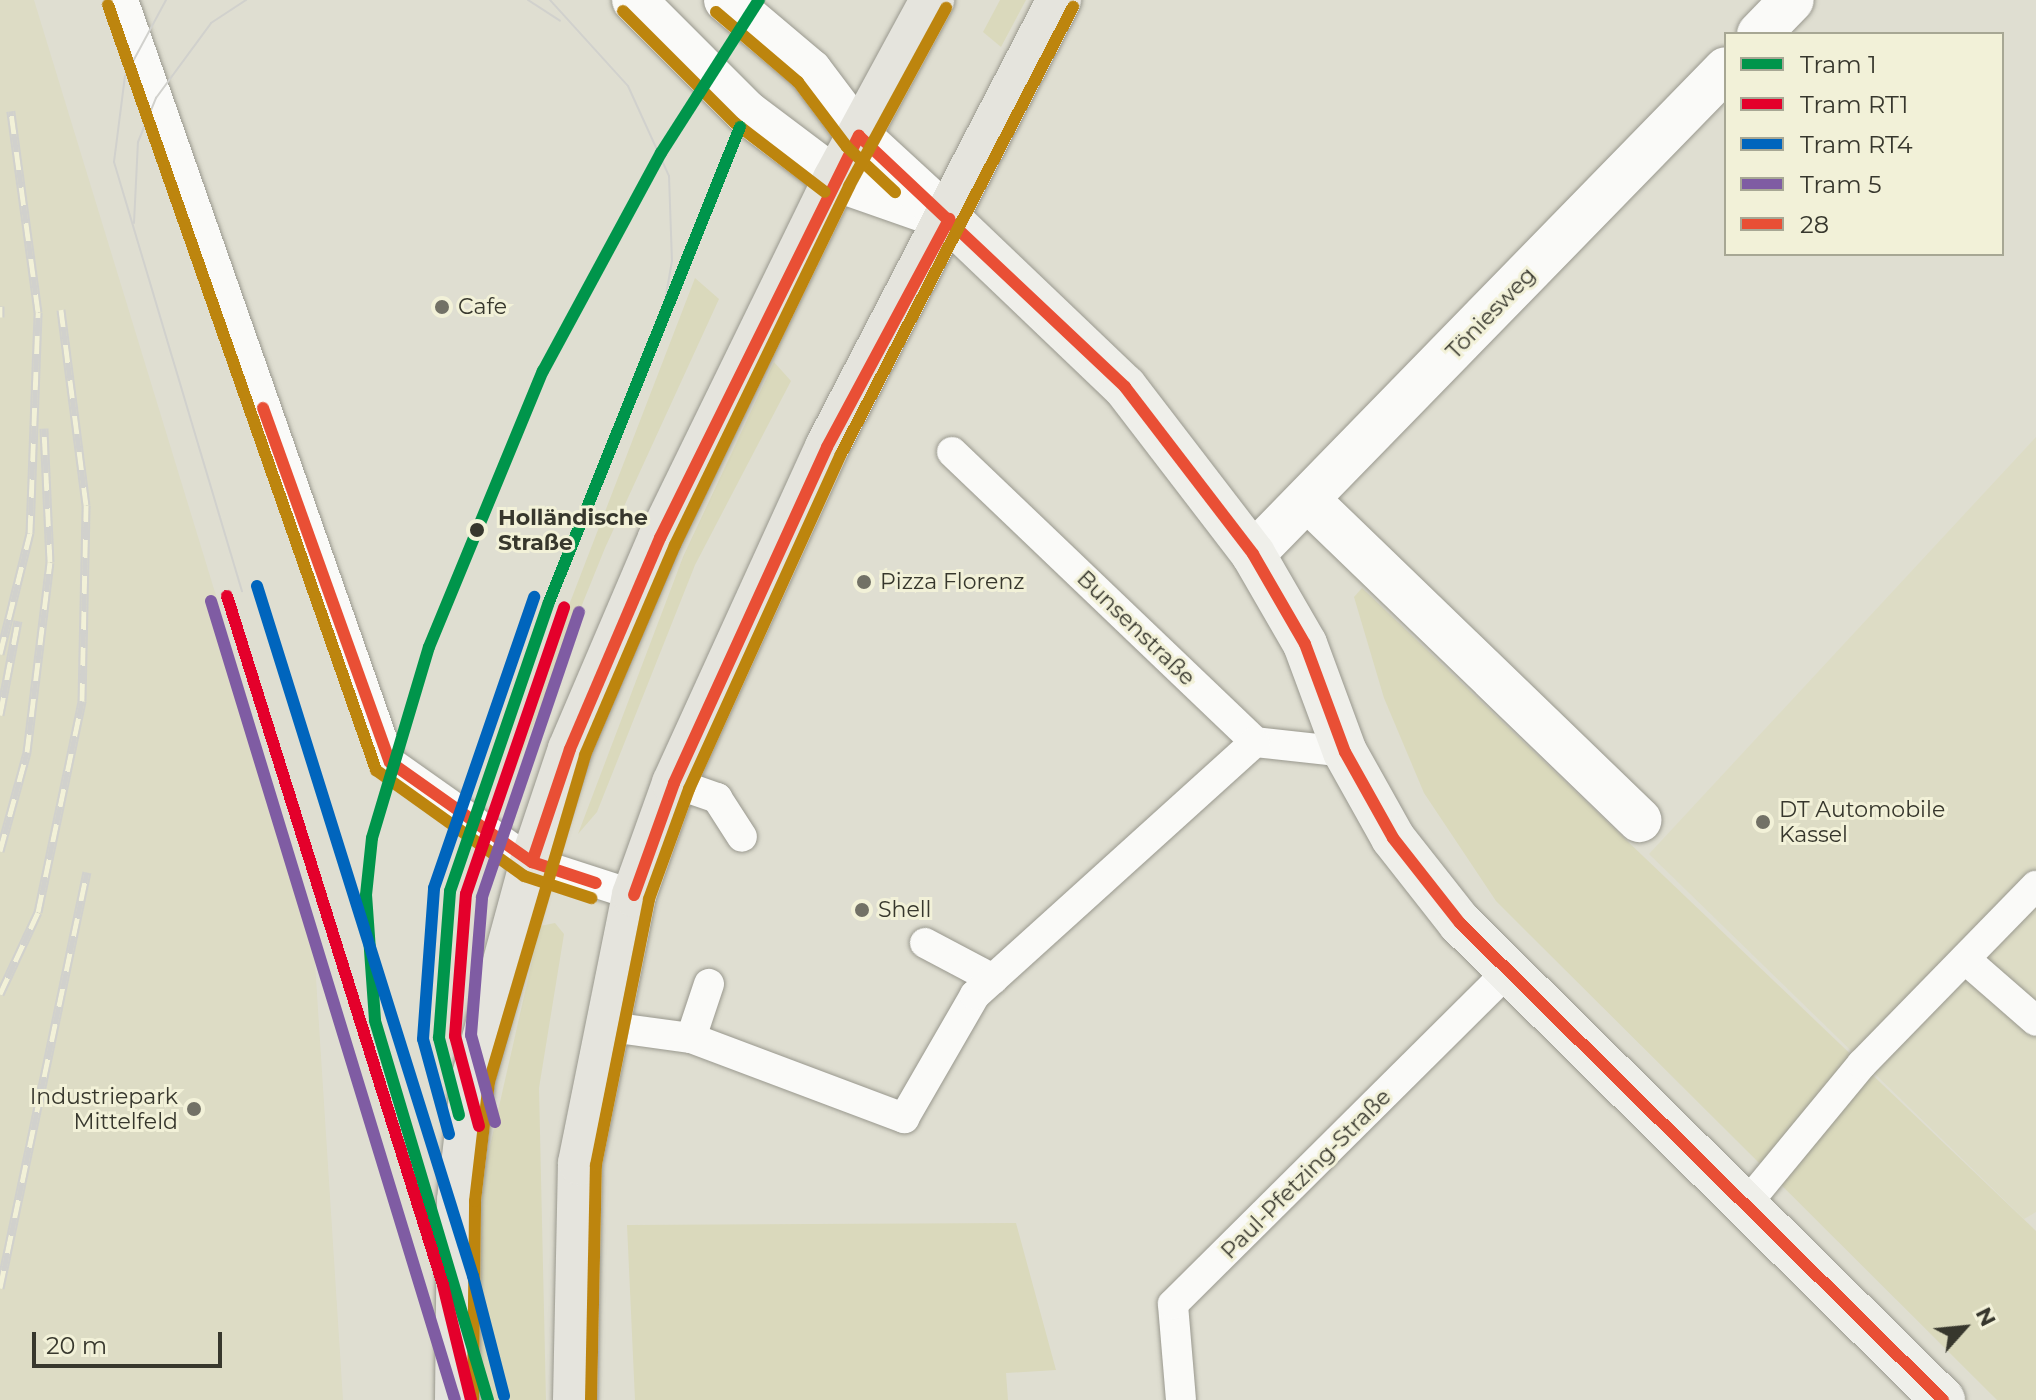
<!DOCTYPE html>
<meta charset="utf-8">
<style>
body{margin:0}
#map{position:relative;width:2036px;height:1400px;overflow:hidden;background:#dfded1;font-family:Montserrat,sans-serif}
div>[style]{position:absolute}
.built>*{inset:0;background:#dddcc5}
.green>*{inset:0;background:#dad9bc}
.roads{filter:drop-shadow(0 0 2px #99988e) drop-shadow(0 0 2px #99988e)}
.service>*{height:30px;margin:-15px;padding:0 15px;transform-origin:15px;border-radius:15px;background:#fafaf8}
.minor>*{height:44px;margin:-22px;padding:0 22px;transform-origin:22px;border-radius:22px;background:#fafaf8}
.tertiary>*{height:44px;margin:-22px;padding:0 22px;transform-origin:22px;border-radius:22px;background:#fafaf8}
.secondary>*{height:44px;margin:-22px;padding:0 22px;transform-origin:22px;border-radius:22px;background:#efefea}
.primary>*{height:44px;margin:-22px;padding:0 22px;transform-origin:22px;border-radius:22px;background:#e5e4dd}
.tram>*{height:2px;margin:-1px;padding:0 1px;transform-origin:1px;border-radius:1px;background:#d1d1cd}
.rail>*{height:9px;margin-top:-4.5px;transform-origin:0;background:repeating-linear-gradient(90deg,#f2f1d8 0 18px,#d1d1cd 0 36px);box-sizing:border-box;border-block:2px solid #d1d1cd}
.bus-1>*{height:12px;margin:-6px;padding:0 6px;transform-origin:6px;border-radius:6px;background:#e94f35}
.bus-2>*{height:12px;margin:-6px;padding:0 6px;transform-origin:6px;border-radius:6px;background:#bd850e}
.tram-1>*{height:12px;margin:-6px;padding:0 6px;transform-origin:6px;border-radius:6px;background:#00954b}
.tram-2>*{height:12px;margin:-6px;padding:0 6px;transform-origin:6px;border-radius:6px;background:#e4002b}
.tram-3>*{height:12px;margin:-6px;padding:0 6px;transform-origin:6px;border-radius:6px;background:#0065bd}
.tram-4>*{height:12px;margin:-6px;padding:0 6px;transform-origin:6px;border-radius:6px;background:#7f5ca3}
.dots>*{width:22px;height:22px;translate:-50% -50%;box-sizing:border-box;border:4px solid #f2f1d8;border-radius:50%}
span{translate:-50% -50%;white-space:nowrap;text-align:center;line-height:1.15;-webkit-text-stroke:6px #f2f1d8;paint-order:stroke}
.poi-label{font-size:22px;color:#37372d}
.left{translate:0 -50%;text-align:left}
.right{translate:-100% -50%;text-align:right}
.street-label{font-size:22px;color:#37372d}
.stop-label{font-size:22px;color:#37372d;font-weight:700}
.legend{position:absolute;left:1724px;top:32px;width:280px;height:224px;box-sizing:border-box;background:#f2f1d8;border:2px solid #a7a794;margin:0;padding:10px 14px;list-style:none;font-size:24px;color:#37372d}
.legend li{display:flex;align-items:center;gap:16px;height:40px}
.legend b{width:40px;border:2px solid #a7a794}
.north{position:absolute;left:1924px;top:1288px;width:80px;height:80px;-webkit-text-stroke:6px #f2f1d8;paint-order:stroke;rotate:63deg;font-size:22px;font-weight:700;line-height:32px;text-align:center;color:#37372d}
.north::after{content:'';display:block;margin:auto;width:28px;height:36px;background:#37372d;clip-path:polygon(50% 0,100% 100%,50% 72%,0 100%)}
.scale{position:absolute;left:32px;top:1332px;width:190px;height:36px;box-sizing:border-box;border:4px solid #37372d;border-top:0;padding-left:10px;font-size:24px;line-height:28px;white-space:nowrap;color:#37372d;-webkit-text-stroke:6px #f2f1d8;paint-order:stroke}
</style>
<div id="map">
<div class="built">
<div style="clip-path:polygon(0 0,34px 0,250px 707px,314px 947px,343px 1400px,0 1400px)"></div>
<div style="clip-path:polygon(2036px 437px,2036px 1212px,2024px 1219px,1649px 854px)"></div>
</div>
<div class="green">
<div style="clip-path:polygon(1000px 0,1026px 0,1001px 47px,983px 32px)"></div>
<div style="clip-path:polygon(695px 278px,719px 299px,605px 548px,514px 773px,502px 779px)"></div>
<div style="clip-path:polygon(774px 362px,791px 381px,695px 565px,597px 812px,578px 834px,683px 557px)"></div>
<div style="clip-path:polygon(1362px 588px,2036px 1231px,2036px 1400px,1997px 1400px,1496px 901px,1424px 793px,1384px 698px,1354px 597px)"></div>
<div style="clip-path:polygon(555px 923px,564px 934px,539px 1088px,546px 1400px,478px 1400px,478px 1199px,540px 926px)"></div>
<div style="clip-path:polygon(1016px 1223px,1056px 1370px,1006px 1373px,1008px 1400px,635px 1400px,627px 1225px)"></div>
</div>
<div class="roads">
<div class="service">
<div style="left:123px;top:0;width:807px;rotate:70.69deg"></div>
<div style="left:390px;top:762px;width:174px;rotate:35.2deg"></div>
<div style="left:532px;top:862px;width:107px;rotate:17.9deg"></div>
<div style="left:952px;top:452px;width:419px;rotate:43.7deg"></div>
<div style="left:1255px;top:742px;width:91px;rotate:6.3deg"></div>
<div style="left:674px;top:783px;width:46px;rotate:19.2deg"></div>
<div style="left:717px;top:798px;width:46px;rotate:57.3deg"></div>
<div style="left:925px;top:943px;width:77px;rotate:27.9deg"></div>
<div style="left:1965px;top:959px;width:94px;rotate:41.1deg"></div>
<div style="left:603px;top:1026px;width:89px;rotate:7.8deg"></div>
<div style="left:691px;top:1038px;width:228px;rotate:20.6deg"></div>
<div style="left:904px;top:1118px;width:142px;rotate:-60deg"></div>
<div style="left:975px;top:995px;width:377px;rotate:-42.1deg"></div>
<div style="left:691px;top:1038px;width:57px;rotate:-71.6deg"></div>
<div style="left:1744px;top:1207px;width:185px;rotate:-50.5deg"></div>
<div style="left:1862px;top:1064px;width:249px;rotate:-45.7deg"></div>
<div style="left:1181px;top:1400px;width:96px;rotate:-94.8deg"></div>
<div style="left:1173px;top:1304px;width:468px;rotate:-44.8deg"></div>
</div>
<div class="minor">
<div style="left:1759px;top:34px;width:47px;rotate:-45.9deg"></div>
<div style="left:1310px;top:502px;width:458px;rotate:44deg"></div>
<div style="left:1253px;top:554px;width:677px;rotate:-45.72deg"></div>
</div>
<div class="tertiary">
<div style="left:634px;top:0;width:158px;rotate:45deg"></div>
<div style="left:746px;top:112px;width:111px;rotate:37deg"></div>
<div style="left:835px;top:179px;width:121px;rotate:19.3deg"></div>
<div style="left:726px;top:0;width:110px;rotate:40.2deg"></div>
<div style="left:810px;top:71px;width:81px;rotate:53deg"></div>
<div style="left:859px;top:136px;width:102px;rotate:42.6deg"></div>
</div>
<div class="secondary">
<div style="left:949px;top:219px;width:243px;rotate:43.7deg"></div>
<div style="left:1125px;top:387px;width:210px;rotate:52.5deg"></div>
<div style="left:1253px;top:554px;width:104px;rotate:60deg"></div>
<div style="left:1305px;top:644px;width:115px;rotate:69.7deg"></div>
<div style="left:1345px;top:752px;width:98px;rotate:60.8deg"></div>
<div style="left:1393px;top:838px;width:108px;rotate:51.8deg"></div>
<div style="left:1460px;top:923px;width:679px;rotate:44.64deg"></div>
</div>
<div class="primary">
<div style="left:457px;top:1400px;width:200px;rotate:-89.4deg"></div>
<div style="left:459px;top:1200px;width:122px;rotate:-83.4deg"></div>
<div style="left:473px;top:1079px;width:225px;rotate:-74.8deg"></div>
<div style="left:532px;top:862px;width:119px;rotate:-71.4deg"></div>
<div style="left:570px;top:749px;width:229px;rotate:-66.9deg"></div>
<div style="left:660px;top:538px;width:399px;rotate:-64deg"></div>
<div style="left:835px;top:179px;width:204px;rotate:-61.5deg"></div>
<div style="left:575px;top:1400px;width:237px;rotate:-88.8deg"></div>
<div style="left:580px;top:1163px;width:273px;rotate:-78.6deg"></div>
<div style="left:634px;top:895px;width:119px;rotate:-70.3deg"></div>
<div style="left:674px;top:783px;width:369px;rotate:-65.5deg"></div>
<div style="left:827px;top:447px;width:504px;rotate:-62.57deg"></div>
</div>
</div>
<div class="tram">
<div style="left:166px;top:0;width:86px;rotate:118.3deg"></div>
<div style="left:125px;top:76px;width:87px;rotate:97.3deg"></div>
<div style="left:114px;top:162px;width:448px;rotate:73.4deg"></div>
<div style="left:528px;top:0;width:38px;rotate:33deg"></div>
<div style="left:550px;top:0;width:116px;rotate:47.8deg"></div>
<div style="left:628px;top:86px;width:99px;rotate:65.5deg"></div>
<div style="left:669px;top:176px;width:85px;rotate:88deg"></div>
<div style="left:672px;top:261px;width:58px;rotate:100deg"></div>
<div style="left:134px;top:223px;width:81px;rotate:-87.2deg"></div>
<div style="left:138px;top:142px;width:48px;rotate:-67.8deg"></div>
<div style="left:156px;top:98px;width:93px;rotate:-53.7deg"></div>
<div style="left:211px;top:23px;width:42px;rotate:-33.3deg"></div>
</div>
<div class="rail">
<div style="left:0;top:306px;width:11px;rotate:90deg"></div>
<div style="left:0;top:654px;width:125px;rotate:-76.1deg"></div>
<div style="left:30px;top:533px;width:221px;rotate:-87.9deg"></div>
<div style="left:38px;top:312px;width:203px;rotate:-97.7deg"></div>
<div style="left:0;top:715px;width:96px;rotate:-79.2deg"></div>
<div style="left:0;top:851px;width:103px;rotate:-74.7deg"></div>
<div style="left:27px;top:752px;width:191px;rotate:-83.1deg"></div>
<div style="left:50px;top:562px;width:134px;rotate:-92.6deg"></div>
<div style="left:0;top:994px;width:90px;rotate:-65.1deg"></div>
<div style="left:38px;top:912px;width:216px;rotate:-78.2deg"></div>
<div style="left:82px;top:701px;width:196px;rotate:-88.8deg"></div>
<div style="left:86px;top:505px;width:197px;rotate:-97.3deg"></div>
<div style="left:0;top:1288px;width:425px;rotate:-78.2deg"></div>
</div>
<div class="bus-1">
<div style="left:263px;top:408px;width:376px;rotate:70.3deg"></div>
<div style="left:390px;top:762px;width:174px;rotate:35.2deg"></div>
<div style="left:532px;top:862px;width:67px;rotate:18.2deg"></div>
<div style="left:532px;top:862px;width:119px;rotate:-71.4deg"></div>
<div style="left:570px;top:749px;width:229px;rotate:-66.9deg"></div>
<div style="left:660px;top:538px;width:449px;rotate:-63.7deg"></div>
<div style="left:859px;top:136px;width:366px;rotate:43.3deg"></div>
<div style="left:1125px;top:387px;width:210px;rotate:52.5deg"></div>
<div style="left:1253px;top:554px;width:104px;rotate:60deg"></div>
<div style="left:1305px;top:644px;width:115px;rotate:69.7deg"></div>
<div style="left:1345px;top:752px;width:98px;rotate:60.8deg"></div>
<div style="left:1393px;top:838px;width:108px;rotate:51.8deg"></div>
<div style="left:1460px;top:923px;width:679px;rotate:44.64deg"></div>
<div style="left:634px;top:895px;width:119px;rotate:-70.3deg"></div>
<div style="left:674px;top:783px;width:369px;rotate:-65.5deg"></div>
<div style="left:827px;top:447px;width:259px;rotate:-61.8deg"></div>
</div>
<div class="bus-2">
<div style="left:108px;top:5px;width:811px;rotate:70.69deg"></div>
<div style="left:376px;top:770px;width:182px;rotate:35.6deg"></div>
<div style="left:524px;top:876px;width:71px;rotate:18.2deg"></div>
<div style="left:623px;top:11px;width:158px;rotate:45deg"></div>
<div style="left:735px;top:123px;width:113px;rotate:37.5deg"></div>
<div style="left:716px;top:12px;width:108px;rotate:40.5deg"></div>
<div style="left:798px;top:82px;width:81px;rotate:53deg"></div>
<div style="left:847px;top:147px;width:66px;rotate:43.2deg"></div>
<div style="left:473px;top:1400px;width:199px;rotate:-89.4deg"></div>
<div style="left:475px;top:1201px;width:120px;rotate:-83.3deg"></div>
<div style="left:489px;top:1082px;width:341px;rotate:-73.6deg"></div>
<div style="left:585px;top:755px;width:228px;rotate:-66.8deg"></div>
<div style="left:675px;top:545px;width:399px;rotate:-64.1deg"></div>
<div style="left:849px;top:186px;width:203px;rotate:-61.4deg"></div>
<div style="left:591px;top:1400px;width:235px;rotate:-88.8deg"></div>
<div style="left:596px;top:1165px;width:271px;rotate:-78.7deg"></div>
<div style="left:649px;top:899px;width:117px;rotate:-70deg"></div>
<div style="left:689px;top:789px;width:368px;rotate:-65.6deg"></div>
<div style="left:841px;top:454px;width:504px;rotate:-62.57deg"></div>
</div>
<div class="tram-1">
<div style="left:459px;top:1115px;width:80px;rotate:-104.6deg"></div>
<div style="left:439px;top:1038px;width:147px;rotate:-85.7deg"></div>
<div style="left:450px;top:891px;width:305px;rotate:-71.1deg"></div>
<div style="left:549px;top:602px;width:512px;rotate:-68.09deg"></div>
<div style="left:488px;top:1400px;width:396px;rotate:-106.6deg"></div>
<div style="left:375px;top:1020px;width:125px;rotate:-94.1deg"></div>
<div style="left:366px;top:895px;width:57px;rotate:-84deg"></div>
<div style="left:372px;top:838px;width:199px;rotate:-73.4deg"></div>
<div style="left:429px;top:647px;width:299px;rotate:-67.6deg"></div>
<div style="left:543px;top:371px;width:248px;rotate:-61.6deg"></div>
<div style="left:661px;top:153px;width:182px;rotate:-57.4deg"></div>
</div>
<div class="tram-2">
<div style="left:227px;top:596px;width:722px;rotate:72.59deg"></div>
<div style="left:443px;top:1285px;width:118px;rotate:76.3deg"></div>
<div style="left:479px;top:1126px;width:93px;rotate:-104.9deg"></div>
<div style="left:455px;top:1036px;width:142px;rotate:-85.6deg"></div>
<div style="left:466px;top:894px;width:303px;rotate:-71.1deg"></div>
</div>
<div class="tram-3">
<div style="left:257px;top:586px;width:723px;rotate:72.62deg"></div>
<div style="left:473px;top:1276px;width:124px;rotate:75.5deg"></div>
<div style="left:449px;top:1134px;width:98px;rotate:-105.3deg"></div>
<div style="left:423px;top:1039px;width:151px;rotate:-85.8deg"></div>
<div style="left:434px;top:888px;width:308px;rotate:-71deg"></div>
</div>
<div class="tram-4">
<div style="left:211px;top:601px;width:835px;rotate:73.02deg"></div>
<div style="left:495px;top:1122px;width:90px;rotate:-105.4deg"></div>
<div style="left:471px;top:1035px;width:138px;rotate:-85.4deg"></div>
<div style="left:482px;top:897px;width:301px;rotate:-71.2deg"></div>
</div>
<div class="dots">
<div style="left:442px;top:307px;background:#727166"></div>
<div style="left:477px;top:530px;background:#37372d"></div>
<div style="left:864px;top:582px;background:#727166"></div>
<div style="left:1763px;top:822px;background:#727166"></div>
<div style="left:862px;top:910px;background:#727166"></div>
<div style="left:194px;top:1109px;background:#727166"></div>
</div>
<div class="poi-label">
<span class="left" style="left:458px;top:307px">Cafe</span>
<span class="left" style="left:880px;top:582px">Pizza Florenz</span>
<span class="left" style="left:1779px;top:822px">DT Automobile<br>Kassel</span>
<span class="left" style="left:878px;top:910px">Shell</span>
<span class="right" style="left:178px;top:1109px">Industriepark<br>Mittelfeld</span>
</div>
<div class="street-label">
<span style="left:1491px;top:313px;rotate:-46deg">Töniesweg</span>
<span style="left:1136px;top:628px;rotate:44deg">Bunsenstraße</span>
<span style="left:1306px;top:1174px;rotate:-45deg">Paul-Pfetzing-Straße</span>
</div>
<div class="stop-label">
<span class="left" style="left:498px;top:530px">Holländische<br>Straße</span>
</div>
<ul class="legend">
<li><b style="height:10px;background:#00954b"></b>Tram 1</li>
<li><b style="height:10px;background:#e4002b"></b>Tram RT1</li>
<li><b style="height:10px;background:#0065bd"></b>Tram RT4</li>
<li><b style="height:10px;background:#7f5ca3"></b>Tram 5</li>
<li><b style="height:10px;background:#e94f35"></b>28</li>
</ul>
<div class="north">N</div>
<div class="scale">20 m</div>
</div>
